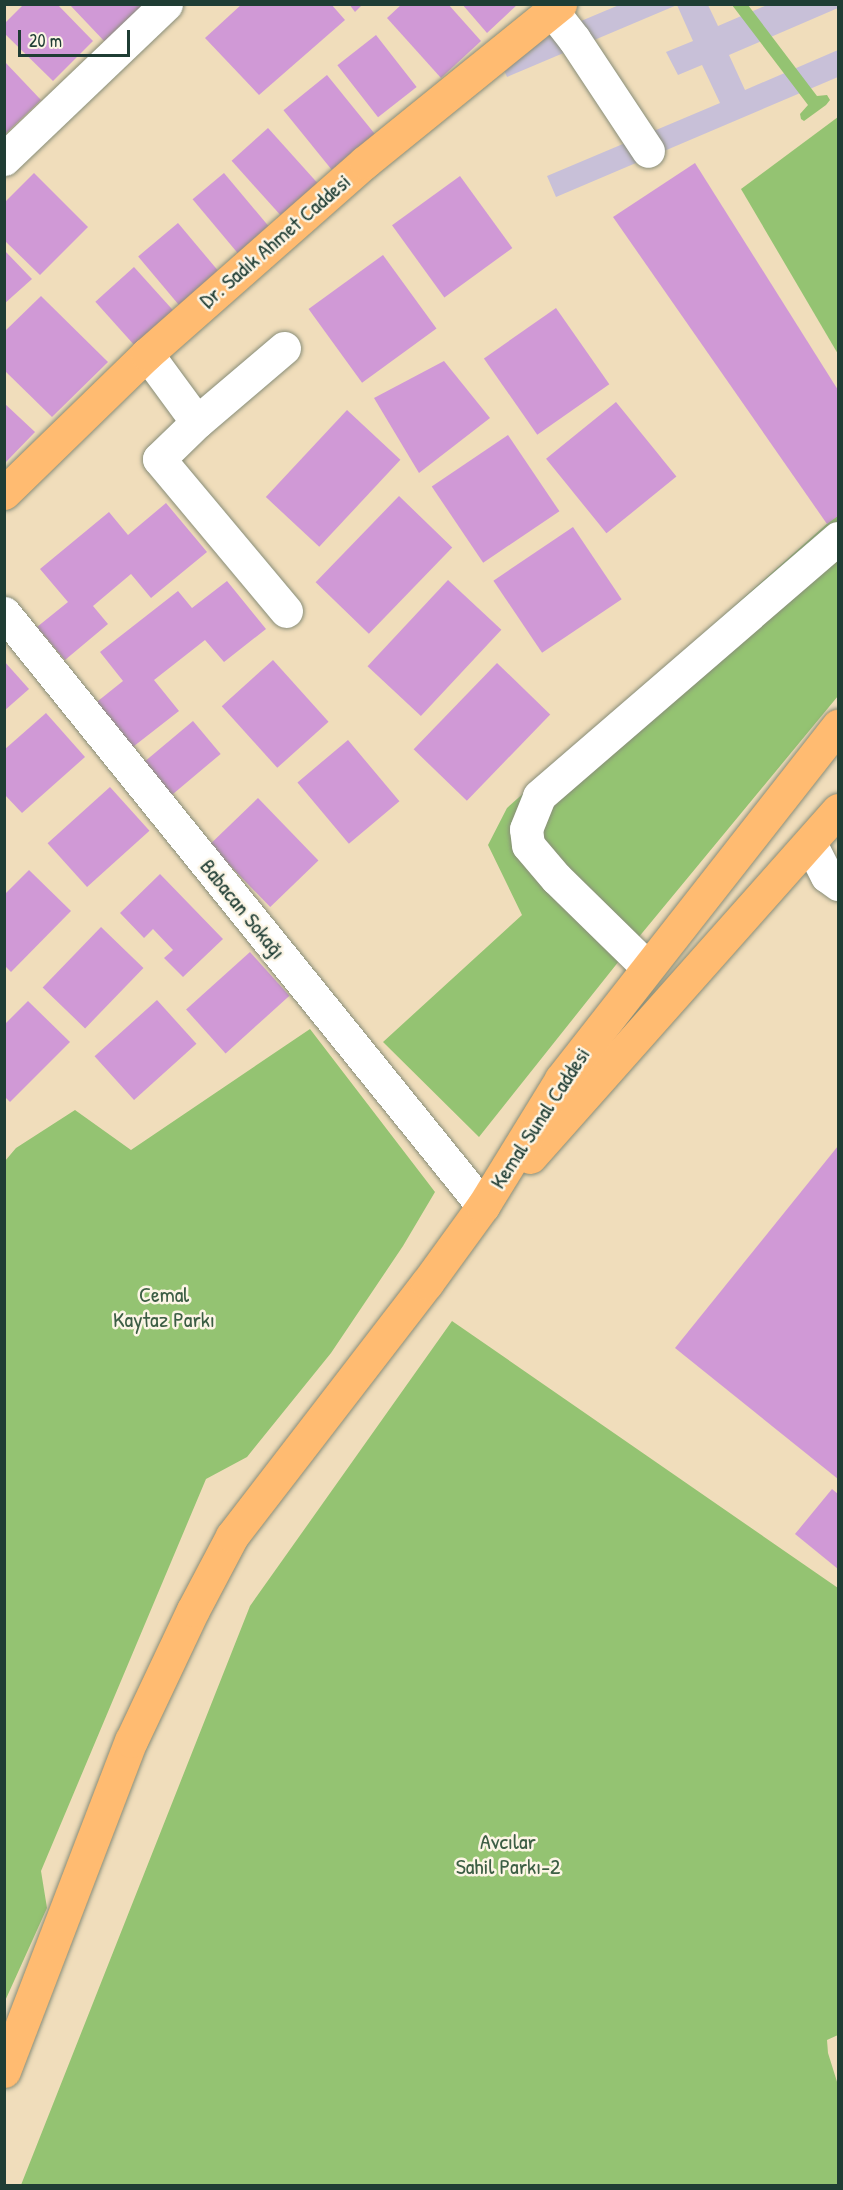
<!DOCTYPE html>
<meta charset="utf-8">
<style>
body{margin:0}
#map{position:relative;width:843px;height:2190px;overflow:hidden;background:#f0ddbb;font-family:"Patrick Hand",sans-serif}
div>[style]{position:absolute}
.industrial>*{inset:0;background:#c8c0d8}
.green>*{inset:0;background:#94c372}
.building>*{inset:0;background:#d099d6;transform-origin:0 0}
.roads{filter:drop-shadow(0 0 2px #888d78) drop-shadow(0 0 2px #888d78)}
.minor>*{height:33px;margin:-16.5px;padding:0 16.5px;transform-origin:16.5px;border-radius:16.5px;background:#fff}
.major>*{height:33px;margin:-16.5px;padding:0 16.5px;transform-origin:16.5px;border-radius:16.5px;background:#ffbb71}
span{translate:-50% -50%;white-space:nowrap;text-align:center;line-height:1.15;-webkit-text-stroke:5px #fcf5e5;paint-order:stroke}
.street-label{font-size:22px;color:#1f3d34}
.park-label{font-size:22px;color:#3c5e44}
.frame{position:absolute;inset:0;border:6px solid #1f3d34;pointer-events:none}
.scale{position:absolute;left:18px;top:30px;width:112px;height:27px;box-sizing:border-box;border:3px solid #1f3d34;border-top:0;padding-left:8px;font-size:18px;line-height:21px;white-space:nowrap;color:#1f3d34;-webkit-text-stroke:4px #fcf5e5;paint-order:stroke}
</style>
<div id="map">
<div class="industrial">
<div style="clip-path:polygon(619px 5px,708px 5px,718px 26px,767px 5px,838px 5px,838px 8px,729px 55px,745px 90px,838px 50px,838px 77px,556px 197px,547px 176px,720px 103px,702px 65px,678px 75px,666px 52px,693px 41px,677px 5px,507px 77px,498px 56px)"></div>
</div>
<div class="green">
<div style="clip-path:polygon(732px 5px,748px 5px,817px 96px,827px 95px,830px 100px,826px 105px,804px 121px,801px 119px,800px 114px,808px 105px)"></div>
<div style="clip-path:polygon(838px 117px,838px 354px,741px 189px)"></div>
<div style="clip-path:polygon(838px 514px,838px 696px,619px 961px,479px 1137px,383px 1042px,522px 915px,488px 845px,507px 808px)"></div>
<div style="clip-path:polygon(310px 1029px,435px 1192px,403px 1246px,331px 1353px,247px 1457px,206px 1479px,41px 1871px,47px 1908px,5px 2001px,5px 1161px,16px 1148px,75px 1110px,131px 1150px)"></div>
<div style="clip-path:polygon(452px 1321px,838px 1588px,838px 2035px,827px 2040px,828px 2053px,838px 2085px,838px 2185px,21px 2185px,250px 1606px)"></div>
</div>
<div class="building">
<div style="clip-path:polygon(24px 4px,57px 4px,93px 41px,53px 81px,4px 33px,4px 24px)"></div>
<div style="clip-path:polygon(69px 4px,146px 4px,106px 43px)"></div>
<div style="clip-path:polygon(242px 4px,331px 4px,345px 20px,259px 95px,205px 38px)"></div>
<div style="clip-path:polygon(349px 4px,363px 4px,355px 12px)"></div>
<div style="clip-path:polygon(402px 4px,448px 4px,481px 41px,441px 78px,387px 18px)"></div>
<div style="clip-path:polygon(462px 4px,518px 4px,487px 33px)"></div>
<div style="left:376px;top:35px;width:66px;height:49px;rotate:52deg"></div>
<div style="clip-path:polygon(4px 61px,41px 100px,4px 135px)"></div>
<div style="left:327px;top:75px;width:77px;height:56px;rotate:51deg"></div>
<div style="left:268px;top:128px;width:84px;height:49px;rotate:48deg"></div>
<div style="clip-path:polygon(695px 163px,838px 390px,838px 516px,827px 524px,613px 217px)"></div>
<div style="clip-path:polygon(34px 173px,88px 227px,40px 275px,4px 240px,4px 203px)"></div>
<div style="left:224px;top:173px;width:77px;height:41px;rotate:50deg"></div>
<div style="left:460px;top:176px;width:89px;height:84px;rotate:54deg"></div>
<div style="left:178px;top:223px;width:67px;height:52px;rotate:50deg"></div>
<div style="clip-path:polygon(4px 250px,32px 279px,4px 304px)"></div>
<div style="left:383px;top:255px;width:91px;height:92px;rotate:54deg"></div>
<div style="left:134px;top:267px;width:61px;height:52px;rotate:48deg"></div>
<div style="clip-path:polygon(41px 296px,108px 362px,52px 417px,4px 370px,4px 332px)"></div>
<div style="left:556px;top:308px;width:93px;height:88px;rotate:55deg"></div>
<div style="clip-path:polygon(444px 361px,490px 418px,419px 473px,374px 398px)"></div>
<div style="left:616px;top:402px;width:96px;height:90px;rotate:51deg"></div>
<div style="clip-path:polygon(4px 403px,35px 432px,4px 464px)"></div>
<div style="left:347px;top:410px;width:73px;height:119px;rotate:43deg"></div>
<div style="left:508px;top:435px;width:92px;height:92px;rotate:56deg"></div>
<div style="left:399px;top:496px;width:74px;height:120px;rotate:44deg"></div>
<div style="clip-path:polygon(166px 503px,207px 552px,151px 598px,131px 574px,93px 606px,108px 624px,65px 660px,37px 627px,68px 602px,40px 569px,109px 512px,128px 535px)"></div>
<div style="left:573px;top:527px;width:87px;height:96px;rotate:56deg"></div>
<div style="left:448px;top:580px;width:73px;height:118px;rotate:43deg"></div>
<div style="clip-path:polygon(227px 581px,266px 629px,224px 662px,205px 640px,154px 680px,179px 711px,129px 750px,93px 705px,123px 681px,100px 652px,178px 591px,192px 608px)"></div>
<div style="left:273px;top:660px;width:83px;height:69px;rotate:48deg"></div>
<div style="clip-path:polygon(4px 661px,29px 689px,4px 711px)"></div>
<div style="left:497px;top:663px;width:74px;height:120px;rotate:44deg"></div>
<div style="clip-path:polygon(46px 713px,85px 757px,22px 813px,4px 794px,4px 750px)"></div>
<div style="left:193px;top:721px;width:43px;height:68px;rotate:50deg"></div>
<div style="left:348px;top:740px;width:80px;height:66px;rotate:50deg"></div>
<div style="left:110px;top:787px;width:59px;height:84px;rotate:48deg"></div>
<div style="left:258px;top:798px;width:87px;height:67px;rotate:46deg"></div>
<div style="clip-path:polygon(29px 870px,71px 911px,11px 972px,4px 965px,4px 895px)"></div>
<div style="clip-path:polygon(160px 874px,223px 939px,183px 977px,164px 958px,173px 950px,153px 929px,144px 938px,120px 913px)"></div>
<div style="left:101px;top:927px;width:59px;height:84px;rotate:44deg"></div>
<div style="left:250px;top:952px;width:59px;height:86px;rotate:48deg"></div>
<div style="left:157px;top:1000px;width:59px;height:84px;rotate:48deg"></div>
<div style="clip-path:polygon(28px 1001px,70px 1042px,10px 1102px,4px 1096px,4px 1025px)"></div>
<div style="clip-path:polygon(838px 1146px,838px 1479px,675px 1348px)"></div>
<div style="clip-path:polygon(832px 1489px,838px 1494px,838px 1569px,795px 1534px)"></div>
</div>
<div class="roads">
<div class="minor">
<div style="left:553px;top:12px;width:34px;rotate:52deg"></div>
<div style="left:574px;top:39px;width:134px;rotate:56.5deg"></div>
<div style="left:4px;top:159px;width:224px;rotate:-43.7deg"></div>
<div style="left:284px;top:348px;width:114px;rotate:139.6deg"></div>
<div style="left:197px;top:422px;width:53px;rotate:135.8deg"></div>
<div style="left:159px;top:459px;width:198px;rotate:50.1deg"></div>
<div style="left:147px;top:354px;width:84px;rotate:53.7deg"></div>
<div style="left:4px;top:613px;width:762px;rotate:51.07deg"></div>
<div style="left:810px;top:843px;width:37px;rotate:63deg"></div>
<div style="left:827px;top:876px;width:14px;rotate:36deg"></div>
<div style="left:647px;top:967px;width:127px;rotate:-135.6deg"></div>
<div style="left:556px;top:878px;width:43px;rotate:-130.3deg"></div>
<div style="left:528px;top:845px;width:16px;rotate:-97deg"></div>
<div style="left:526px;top:829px;width:35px;rotate:-68deg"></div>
<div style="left:539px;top:796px;width:395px;rotate:-40.8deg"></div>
</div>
<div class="major">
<div style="left:4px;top:493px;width:199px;rotate:-44.2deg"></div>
<div style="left:147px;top:354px;width:290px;rotate:-41.4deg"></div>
<div style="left:365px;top:162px;width:251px;rotate:-39deg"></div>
<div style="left:530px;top:1157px;width:464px;rotate:-48.4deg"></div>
<div style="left:4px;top:2071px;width:354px;rotate:-69deg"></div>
<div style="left:131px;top:1741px;width:145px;rotate:-64.7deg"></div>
<div style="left:193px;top:1610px;width:84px;rotate:-62.2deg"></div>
<div style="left:232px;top:1536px;width:319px;rotate:-52.4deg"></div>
<div style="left:427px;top:1283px;width:95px;rotate:-54deg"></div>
<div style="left:483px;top:1206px;width:149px;rotate:-58.4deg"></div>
<div style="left:561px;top:1079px;width:449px;rotate:-51.9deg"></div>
</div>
</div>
<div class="street-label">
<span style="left:275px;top:241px;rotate:-41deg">Dr. Sadık Ahmet Caddesi</span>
<span style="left:243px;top:909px;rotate:51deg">Babacan Sokağı</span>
<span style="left:540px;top:1118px;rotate:-57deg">Kemal Sunal Caddesi</span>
</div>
<div class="park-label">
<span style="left:164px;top:1307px">Cemal<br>Kaytaz Parkı</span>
<span style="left:508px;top:1854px">Avcılar<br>Sahil Parkı-2</span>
</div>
<div class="frame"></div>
<div class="scale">20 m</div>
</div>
